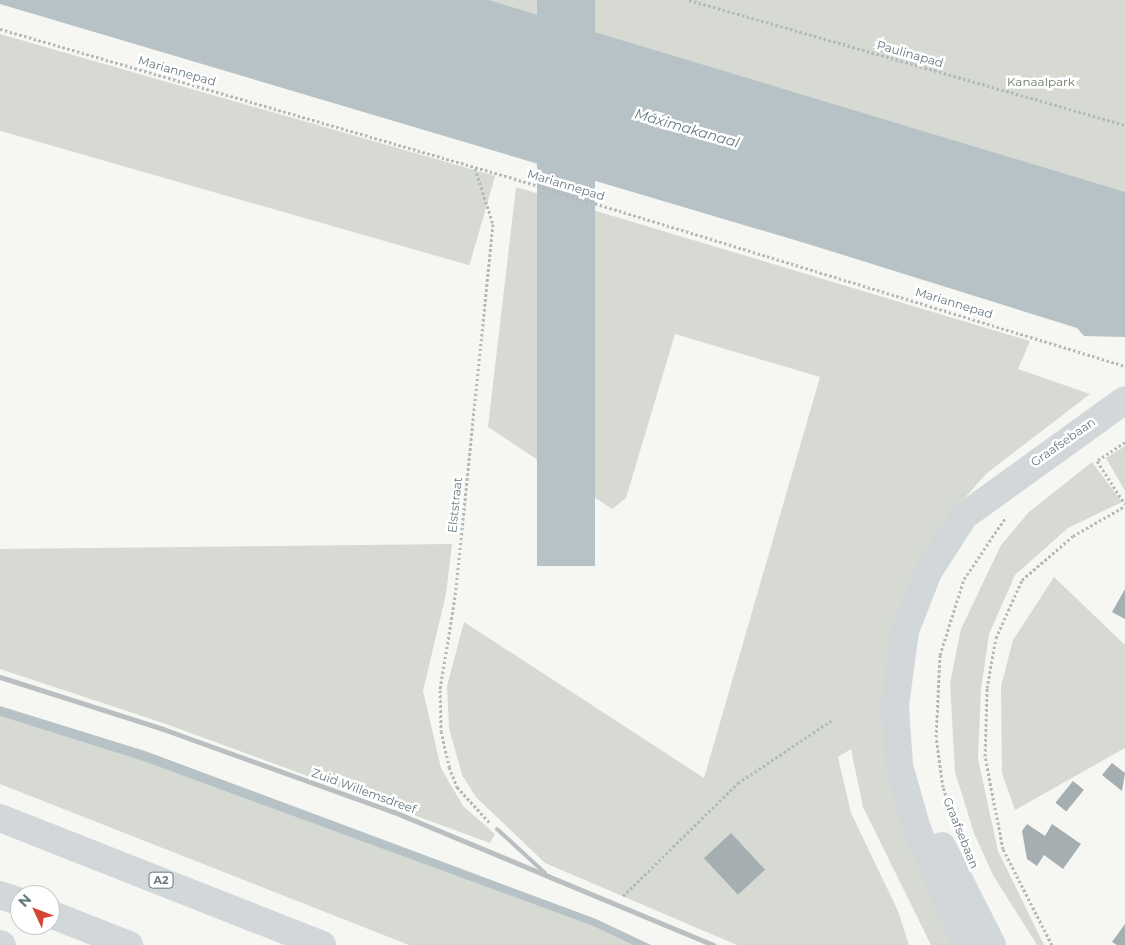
<!DOCTYPE html>
<meta charset="utf-8">
<style>
body{margin:0}
#map{position:relative;width:1125px;height:945px;overflow:hidden;background:#f6f6f3;font-family:Montserrat,sans-serif}
div>[style]{position:absolute}
.green>*{inset:0;background:#d6dad2;transform-origin:0 0}
.water>*{inset:0;background:#b6c2c5;transform-origin:0 0}
.building>*{inset:0;background:#a5aeb1;transform-origin:0 0}
.path>*{height:3px;margin-top:-1.5px;transform-origin:0;background:repeating-linear-gradient(90deg,#b5b9bb 0 2.5px,transparent 0 5px)}
.lane>*{height:4px;margin:-2px;padding:0 2px;transform-origin:2px;border-radius:2px;background:#bac0c2}
.street>*{height:5px;margin:-2.5px;padding:0 2.5px;transform-origin:2.5px;border-radius:2.5px;background:#bac0c2}
.secondary>*{height:28px;margin:-14px;padding:0 14px;transform-origin:14px;border-radius:14px;background:#d2d8d9}
.highway>*{height:28px;margin:-14px;padding:0 14px;transform-origin:14px;border-radius:14px;background:#d2d8d9}
span{translate:-50% -50%;white-space:nowrap;text-align:center;line-height:1.15;-webkit-text-stroke:5px #fff;paint-order:stroke}
.shield-label span{padding:1px 4px;background:#fff;border:1px solid;border-radius:4px;-webkit-text-stroke-width:0}
.shield-label{font-size:11px;color:#677981;font-weight:700}
.street-label{font-size:12px;color:#677981}
.park-label{font-size:12px;color:#6c7966}
.water-label{font-size:14px;color:#637a7e;font-style:italic}
.north{position:absolute;left:10px;top:885px;width:50px;height:50px;box-sizing:border-box;background:#fff;border:1px solid #c2c9cd;border-radius:50%;rotate:313deg;font-size:14px;font-weight:700;line-height:20px;text-align:center;color:#677981}
.north::after{content:'';display:block;margin:auto;width:18px;height:22px;background:#d54634;clip-path:polygon(50% 0,100% 100%,50% 72%,0 100%)}
</style>
<div id="map">
<div class="green">
<div style="clip-path:polygon(489px 0,1125px 0,1125px 192px,1121px 192px)"></div>
<div style="left:0;top:34px;width:515px;height:93px;rotate:16deg"></div>
<div style="clip-path:polygon(516px 187px,1030px 341px,1018px 369px,1090px 394px,987px 473px,955px 509px,887px 670px,953px 945px,931px 945px,863px 807px,851px 749px,838px 757px,851px 813px,898px 911px,909px 945px,737px 945px,545px 863px,476px 797px,462px 775px,449px 728px,447px 686px,464px 622px,704px 778px,820px 377px,675px 334px,626px 498px,612px 509px,488px 427px)"></div>
<div style="clip-path:polygon(1125px 446px,1125px 491px,1106px 458px)"></div>
<div style="clip-path:polygon(1092px 462px,1122px 502px,1068px 528px,1015px 575px,989px 634px,981px 689px,978px 759px,998px 851px,1044px 945px,1037px 945px,993px 875px,974px 833px,955px 772px,950px 683px,961px 629px,1001px 545px,1029px 512px)"></div>
<div style="clip-path:polygon(452px 544px,446px 594px,423px 691px,441px 768px,463px 806px,495px 834px,490px 843px,166px 724px,0 669px,0 549px)"></div>
<div style="clip-path:polygon(1054px 577px,1125px 645px,1125px 748px,1015px 810px,1002px 773px,1001px 686px,1013px 640px)"></div>
<div style="clip-path:polygon(0 716px,143px 761px,593px 926px,633px 945px,409px 945px,0 784px)"></div>
</div>
<div class="water">
<div style="clip-path:polygon(0 0,489px 0,565px 23px,1125px 192px,1125px 337px,1084px 336px,1077px 328px,808px 244px,0 4px)"></div>
<div style="left:537px;top:0;width:58px;height:566px"></div>
<div style="clip-path:polygon(0 706px,145px 751px,596px 919px,651px 945px,633px 945px,593px 926px,143px 761px,0 716px)"></div>
</div>
<div class="building">
<div style="clip-path:polygon(1125px 589px,1125px 619px,1112px 612px)"></div>
<div style="clip-path:polygon(1112px 763px,1125px 773px,1122px 791px,1102px 775px)"></div>
<div style="left:1073px;top:781px;width:14px;height:28px;rotate:39deg"></div>
<div style="clip-path:polygon(1027px 824px,1045px 836px,1052px 824px,1081px 844px,1063px 869px,1044px 855px,1037px 866px,1027px 859px,1022px 831px)"></div>
<div style="left:731px;top:833px;width:50px;height:37px;rotate:47deg"></div>
<div style="clip-path:polygon(1125px 924px,1125px 945px,1117px 945px,1112px 942px)"></div>
</div>
<div class="path">
<div style="left:689px;top:0;width:454px;rotate:16deg"></div>
<div style="left:0;top:29px;width:530px;rotate:16.21deg"></div>
<div style="left:509px;top:177px;width:644px;rotate:17.06deg"></div>
<div style="left:475px;top:168px;width:59px;rotate:72.2deg"></div>
<div style="left:493px;top:224px;width:375px;rotate:95.8deg"></div>
<div style="left:455px;top:597px;width:94px;rotate:99.2deg"></div>
<div style="left:440px;top:690px;width:41px;rotate:88.6deg"></div>
<div style="left:441px;top:731px;width:37px;rotate:77deg"></div>
<div style="left:449px;top:767px;width:22px;rotate:68deg"></div>
<div style="left:457px;top:787px;width:49px;rotate:47.5deg"></div>
<div style="left:1125px;top:442px;width:34px;rotate:146deg"></div>
<div style="left:1097px;top:461px;width:51px;rotate:56.9deg"></div>
<div style="left:957px;top:828px;width:43px;rotate:-108.9deg"></div>
<div style="left:943px;top:787px;width:50px;rotate:-98deg"></div>
<div style="left:936px;top:737px;width:82px;rotate:-87.2deg"></div>
<div style="left:940px;top:655px;width:80px;rotate:-72.5deg"></div>
<div style="left:964px;top:579px;width:75px;rotate:-55.9deg"></div>
<div style="left:623px;top:896px;width:161px;rotate:-44.5deg"></div>
<div style="left:738px;top:783px;width:113px;rotate:-33.8deg"></div>
<div style="left:1052px;top:945px;width:108px;rotate:-117deg"></div>
<div style="left:1003px;top:849px;width:95px;rotate:-101deg"></div>
<div style="left:985px;top:756px;width:68px;rotate:-88.3deg"></div>
<div style="left:987px;top:688px;width:51px;rotate:-79.8deg"></div>
<div style="left:996px;top:638px;width:64px;rotate:-65.9deg"></div>
<div style="left:1022px;top:580px;width:67px;rotate:-40.8deg"></div>
<div style="left:1073px;top:536px;width:60px;rotate:-30deg"></div>
</div>
<div class="lane">
<div style="left:497px;top:829px;width:65px;rotate:42.5deg"></div>
</div>
<div class="street">
<div style="left:0;top:677px;width:171px;rotate:17.7deg"></div>
<div style="left:163px;top:729px;width:245px;rotate:19.8deg"></div>
<div style="left:394px;top:812px;width:346px;rotate:22.6deg"></div>
</div>
<div class="secondary">
<div style="left:942px;top:846px;width:111px;rotate:63.2deg"></div>
<div style="left:966px;top:945px;width:126px;rotate:-112.9deg"></div>
<div style="left:917px;top:829px;width:66px;rotate:-105.9deg"></div>
<div style="left:899px;top:766px;width:61px;rotate:-93.8deg"></div>
<div style="left:895px;top:705px;width:75px;rotate:-82.3deg"></div>
<div style="left:905px;top:631px;width:63px;rotate:-68.7deg"></div>
<div style="left:928px;top:572px;width:67px;rotate:-57.3deg"></div>
<div style="left:964px;top:516px;width:198px;rotate:-35.8deg"></div>
</div>
<div class="highway">
<div style="left:0;top:818px;width:346px;rotate:21.5deg"></div>
<div style="left:0;top:895px;width:21px;rotate:19deg"></div>
<div style="left:50px;top:914px;width:85px;rotate:21.4deg"></div>
<div style="left:0;top:944px;width:2px;rotate:27deg"></div>
</div>
<div class="shield-label">
<span style="left:161px;top:880px">A2</span>
</div>
<div class="street-label">
<span style="left:910px;top:54px;rotate:16deg">Paulinapad</span>
<span style="left:177px;top:71px;rotate:16deg">Mariannepad</span>
<span style="left:566px;top:185px;rotate:17deg">Mariannepad</span>
<span style="left:954px;top:303px;rotate:17deg">Mariannepad</span>
<span style="left:1063px;top:442px;rotate:-35deg">Graafsebaan</span>
<span style="left:455px;top:505px;rotate:-84deg">Elststraat</span>
<span style="left:364px;top:791px;rotate:20deg">Zuid Willemsdreef</span>
<span style="left:961px;top:833px;rotate:68deg">Graafsebaan</span>
</div>
<div class="park-label">
<span style="left:1041px;top:82px">Kanaalpark</span>
</div>
<div class="water-label">
<span style="left:687px;top:128px;rotate:16deg">Máximakanaal</span>
</div>
<div class="north">N</div>
</div>
